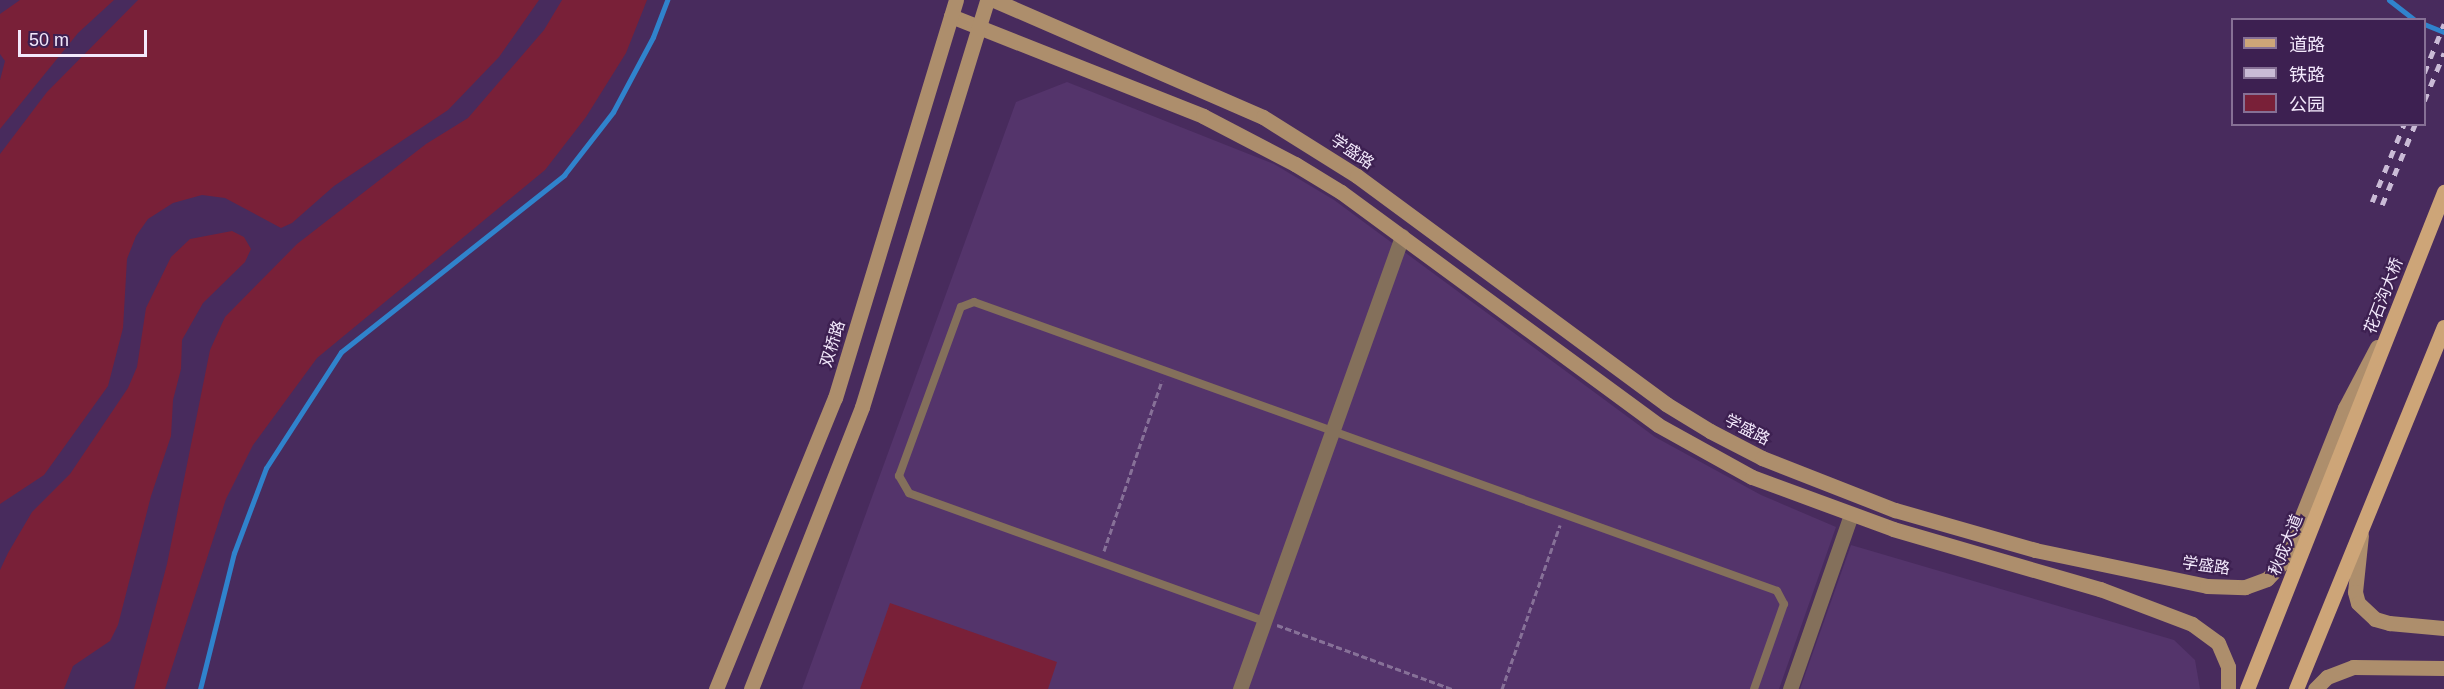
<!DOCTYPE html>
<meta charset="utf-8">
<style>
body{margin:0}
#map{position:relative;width:2444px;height:689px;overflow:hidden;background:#482b5d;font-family:Arial,"Noto Sans SC",sans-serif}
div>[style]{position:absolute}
.built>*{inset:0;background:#54346b}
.green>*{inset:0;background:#792038}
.stream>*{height:5px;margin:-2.5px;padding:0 2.5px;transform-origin:2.5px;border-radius:2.5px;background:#3083cc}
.path>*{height:3px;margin-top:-1.5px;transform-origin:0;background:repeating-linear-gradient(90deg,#877198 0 6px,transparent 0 9px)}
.lane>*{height:8px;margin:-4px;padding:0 4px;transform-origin:4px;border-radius:4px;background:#84705b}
.street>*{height:15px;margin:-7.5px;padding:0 7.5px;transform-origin:7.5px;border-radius:7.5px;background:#84705b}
.secondary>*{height:15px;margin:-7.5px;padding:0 7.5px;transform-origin:7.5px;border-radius:7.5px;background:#ad8e6c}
.primary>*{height:15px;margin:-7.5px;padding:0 7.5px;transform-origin:7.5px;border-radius:7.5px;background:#cda578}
.rail>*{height:4.5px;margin-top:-2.25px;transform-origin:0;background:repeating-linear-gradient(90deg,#cabbd6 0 8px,transparent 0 16px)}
span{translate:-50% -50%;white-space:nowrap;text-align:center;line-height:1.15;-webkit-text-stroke:4.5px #3d2051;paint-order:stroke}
.street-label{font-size:16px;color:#f3e9fc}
.legend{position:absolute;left:2231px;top:18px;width:195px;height:108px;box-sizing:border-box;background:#3d2051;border:2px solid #867095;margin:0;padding:8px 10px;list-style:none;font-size:18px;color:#f3e9fc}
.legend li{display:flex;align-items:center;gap:12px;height:30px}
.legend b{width:30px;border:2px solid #867095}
.scale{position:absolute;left:18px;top:30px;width:129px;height:27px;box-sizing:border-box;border:3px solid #f3e9fc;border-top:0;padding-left:8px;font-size:18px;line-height:21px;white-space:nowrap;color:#f3e9fc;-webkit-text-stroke:4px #3d2051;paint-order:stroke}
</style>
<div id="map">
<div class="built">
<div style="clip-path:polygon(1067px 82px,1274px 164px,1334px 200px,1655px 437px,1761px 495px,1836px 527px,1779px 689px,802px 689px,1016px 102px)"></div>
<div style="clip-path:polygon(1851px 545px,2174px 640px,2195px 660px,2200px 689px,1800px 689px)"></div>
</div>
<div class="green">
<div style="clip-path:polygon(20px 0,114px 0,78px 33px,0 129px,0 80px,5px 61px,0 54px,0 14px)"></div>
<div style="clip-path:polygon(138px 0,539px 0,499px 57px,448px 110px,334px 186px,292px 223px,281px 228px,225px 198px,202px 195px,173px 203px,148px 219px,136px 236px,127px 259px,123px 328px,108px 386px,44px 475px,0 504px,0 154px,47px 92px)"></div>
<div style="clip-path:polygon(562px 0,647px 0,626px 53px,586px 117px,545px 170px,317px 358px,253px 445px,226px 499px,165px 689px,134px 689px,167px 564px,210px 350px,225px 317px,297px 244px,426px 144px,468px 118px,544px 30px)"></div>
<div style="clip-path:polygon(232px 231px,244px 237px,251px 249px,245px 262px,203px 303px,182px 340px,181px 369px,173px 400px,171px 436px,151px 496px,118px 625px,110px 641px,73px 666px,64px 689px,0 689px,0 570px,8px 553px,32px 512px,70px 474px,128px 388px,137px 367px,146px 308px,171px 257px,190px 239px)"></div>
<div style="clip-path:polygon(890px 603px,1057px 662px,1048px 689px,860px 689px)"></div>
</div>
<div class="stream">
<div style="left:2389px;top:0;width:33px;rotate:38deg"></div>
<div style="left:2424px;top:24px;width:22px;rotate:22deg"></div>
<div style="left:200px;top:689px;width:140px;rotate:-76deg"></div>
<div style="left:234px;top:553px;width:91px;rotate:-69.4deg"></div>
<div style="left:266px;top:468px;width:138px;rotate:-57.1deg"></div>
<div style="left:341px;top:352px;width:285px;rotate:-38.4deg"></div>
<div style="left:564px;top:175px;width:80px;rotate:-52.1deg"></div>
<div style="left:613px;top:112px;width:85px;rotate:-61.9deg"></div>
<div style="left:653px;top:37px;width:40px;rotate:-69deg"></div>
</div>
<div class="path">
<div style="left:1104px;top:551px;width:180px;rotate:-71.2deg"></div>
<div style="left:1277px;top:625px;width:186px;rotate:20.1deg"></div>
<div style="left:1502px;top:689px;width:174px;rotate:-70.5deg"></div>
</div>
<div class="lane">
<div style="left:1264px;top:621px;width:377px;rotate:-160.2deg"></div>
<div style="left:909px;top:493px;width:20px;rotate:-120deg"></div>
<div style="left:899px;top:476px;width:180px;rotate:-69.9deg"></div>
<div style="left:961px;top:307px;width:14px;rotate:-21deg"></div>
<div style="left:974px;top:302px;width:853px;rotate:19.79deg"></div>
<div style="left:1777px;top:591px;width:15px;rotate:62deg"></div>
<div style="left:1784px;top:604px;width:90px;rotate:109.4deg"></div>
</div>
<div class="street">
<div style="left:1240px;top:689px;width:481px;rotate:-70.3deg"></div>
<div style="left:1790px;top:689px;width:184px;rotate:-70.7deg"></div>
</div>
<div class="secondary">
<div style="left:994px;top:0;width:293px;rotate:23.5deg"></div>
<div style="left:1263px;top:117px;width:111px;rotate:32.1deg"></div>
<div style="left:1357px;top:176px;width:384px;rotate:36.4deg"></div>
<div style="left:1666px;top:404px;width:52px;rotate:31.5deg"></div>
<div style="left:1710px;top:431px;width:59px;rotate:27.4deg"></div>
<div style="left:1762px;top:458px;width:143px;rotate:21.4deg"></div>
<div style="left:1895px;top:510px;width:146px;rotate:15.9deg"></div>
<div style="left:2035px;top:550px;width:176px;rotate:11.8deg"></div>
<div style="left:2207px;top:586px;width:38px;rotate:2deg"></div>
<div style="left:2245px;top:587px;width:23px;rotate:-20deg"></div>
<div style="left:2267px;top:579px;width:25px;rotate:-47deg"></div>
<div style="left:2284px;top:561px;width:165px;rotate:-68.3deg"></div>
<div style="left:2345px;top:408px;width:69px;rotate:-62.3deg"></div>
<div style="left:951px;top:16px;width:271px;rotate:21.6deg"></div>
<div style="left:1203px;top:116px;width:104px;rotate:27.6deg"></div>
<div style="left:1295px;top:164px;width:54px;rotate:31.3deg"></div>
<div style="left:1341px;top:192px;width:393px;rotate:36.3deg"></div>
<div style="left:1658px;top:425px;width:107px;rotate:29deg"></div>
<div style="left:1752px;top:477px;width:150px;rotate:20.2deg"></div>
<div style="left:1893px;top:529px;width:216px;rotate:16.2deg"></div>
<div style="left:2100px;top:589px;width:98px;rotate:20.8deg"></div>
<div style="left:2192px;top:624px;width:32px;rotate:36deg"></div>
<div style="left:2218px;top:643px;width:26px;rotate:67deg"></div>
<div style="left:2228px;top:667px;width:22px;rotate:90deg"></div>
<div style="left:2361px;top:535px;width:57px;rotate:96deg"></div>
<div style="left:2355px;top:592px;width:11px;rotate:75deg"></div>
<div style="left:2358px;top:603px;width:23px;rotate:43deg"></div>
<div style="left:2375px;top:619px;width:15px;rotate:16deg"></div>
<div style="left:2389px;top:623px;width:55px;rotate:5.2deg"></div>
<div style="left:716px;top:689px;width:314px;rotate:-67.8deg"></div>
<div style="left:835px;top:398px;width:416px;rotate:-73.1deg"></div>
<div style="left:751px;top:689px;width:303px;rotate:-68.5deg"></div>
<div style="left:862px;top:407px;width:426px;rotate:-72.9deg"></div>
<div style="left:2315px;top:689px;width:17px;rotate:-45deg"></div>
<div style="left:2327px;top:677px;width:28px;rotate:-21deg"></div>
<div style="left:2353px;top:667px;width:91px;rotate:0.6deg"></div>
</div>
<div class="primary">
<div style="left:2247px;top:689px;width:535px;rotate:-68.38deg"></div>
<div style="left:2296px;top:689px;width:391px;rotate:-67.8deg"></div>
</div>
<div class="rail">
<div style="left:2424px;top:73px;width:53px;rotate:-67.8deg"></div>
<div style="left:2424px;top:101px;width:52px;rotate:-67.4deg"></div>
<div style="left:2372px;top:202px;width:84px;rotate:-67.7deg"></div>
<div style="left:2382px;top:205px;width:87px;rotate:-67.8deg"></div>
</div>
<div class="street-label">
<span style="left:1352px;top:152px;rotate:34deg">学盛路</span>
<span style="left:2384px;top:296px;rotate:-69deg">花石沟大桥</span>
<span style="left:833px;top:344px;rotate:-73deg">双桥路</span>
<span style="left:1747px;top:430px;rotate:27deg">学盛路</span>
<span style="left:2286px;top:545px;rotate:-68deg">秋成大道</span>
<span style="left:2206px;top:566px;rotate:8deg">学盛路</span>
</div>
<ul class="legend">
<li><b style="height:8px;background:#cda578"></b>道路</li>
<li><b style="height:8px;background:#cabbd6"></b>铁路</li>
<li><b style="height:16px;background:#792038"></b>公园</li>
</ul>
<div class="scale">50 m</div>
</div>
